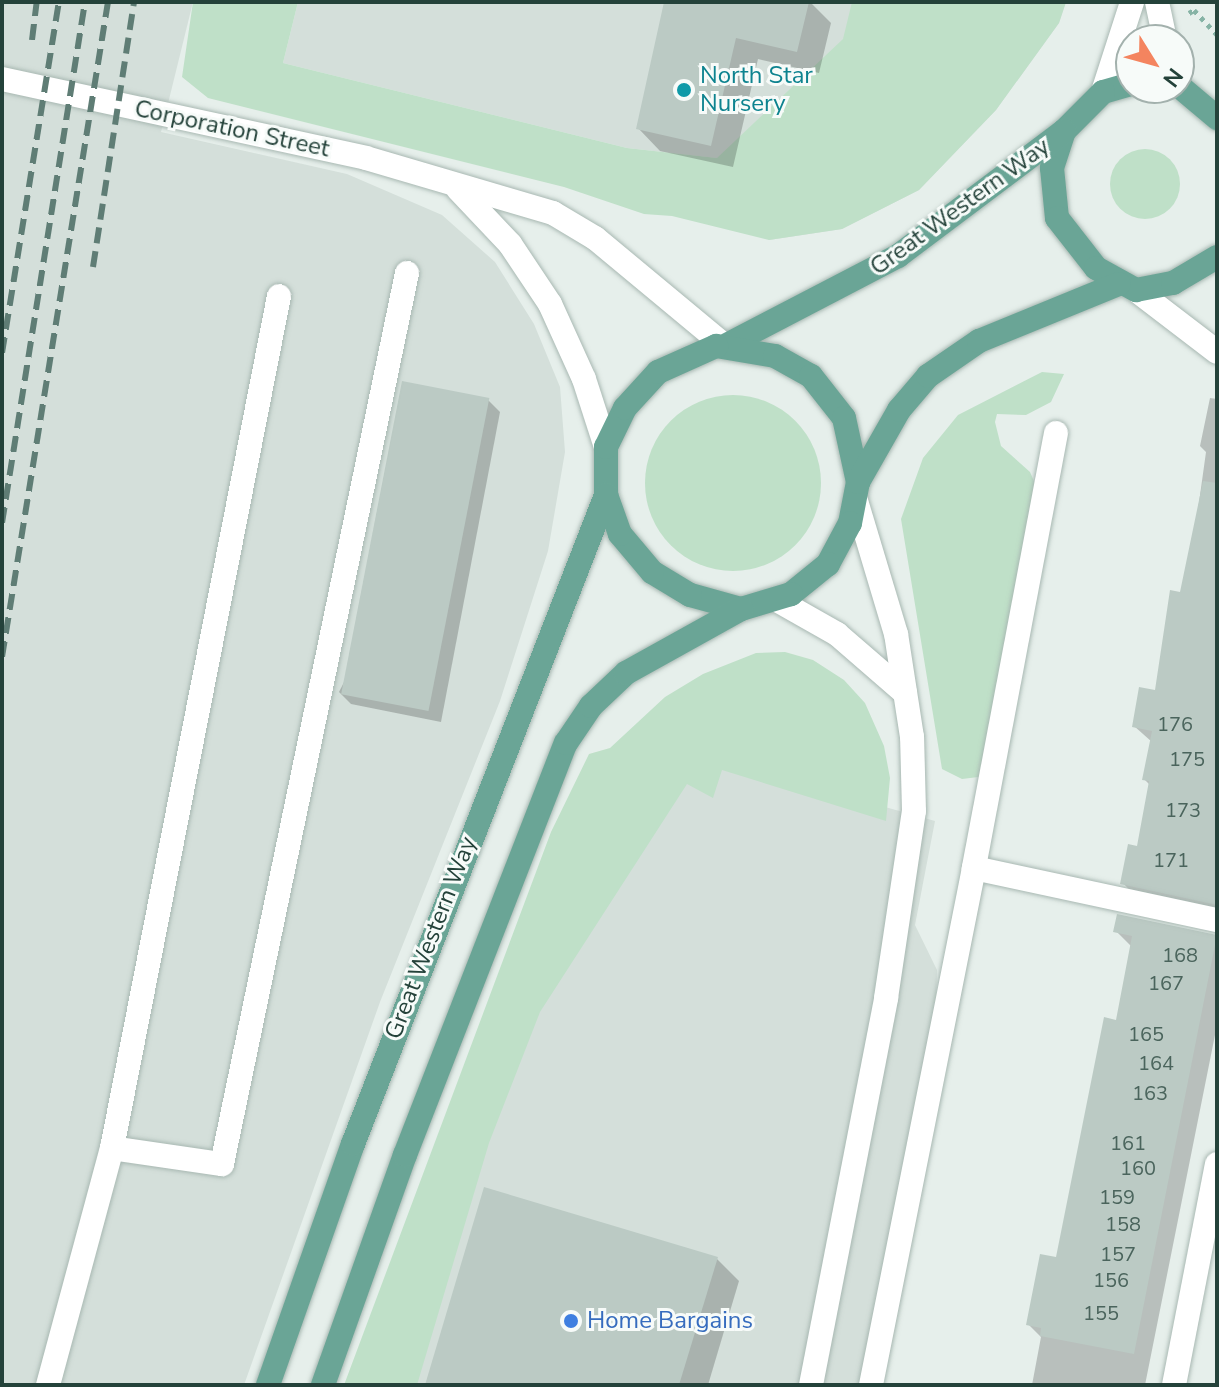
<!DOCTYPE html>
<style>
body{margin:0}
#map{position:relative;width:1219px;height:1387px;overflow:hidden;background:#e6efeb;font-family:"Nunito Sans",sans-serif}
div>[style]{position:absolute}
.built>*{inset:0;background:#d4dfda}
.green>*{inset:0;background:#bfe0c8}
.round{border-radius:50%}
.shadow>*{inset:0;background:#0003}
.building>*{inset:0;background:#bbcac4;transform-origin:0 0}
.path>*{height:5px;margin-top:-2.5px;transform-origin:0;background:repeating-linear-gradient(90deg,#86b3a5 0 4px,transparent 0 10px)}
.roads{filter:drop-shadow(0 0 2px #a8b8b2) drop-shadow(0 0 2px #a8b8b2)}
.minor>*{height:24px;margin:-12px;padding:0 12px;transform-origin:12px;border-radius:12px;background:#fff}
.major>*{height:24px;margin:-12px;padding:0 12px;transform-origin:12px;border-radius:12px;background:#6aa596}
.rail>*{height:6px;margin-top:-3px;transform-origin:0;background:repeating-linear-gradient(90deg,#5f7d75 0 16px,transparent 0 24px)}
.dots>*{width:22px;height:22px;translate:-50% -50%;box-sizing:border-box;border:4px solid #f7fbf9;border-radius:50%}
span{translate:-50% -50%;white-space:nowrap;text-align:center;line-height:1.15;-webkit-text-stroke:6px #f7fbf9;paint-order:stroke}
.number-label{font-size:20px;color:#4a645c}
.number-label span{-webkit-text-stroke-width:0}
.culture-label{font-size:24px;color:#0d838f}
.left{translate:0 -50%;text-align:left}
.street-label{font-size:24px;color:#24423a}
.shop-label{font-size:24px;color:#366cbe}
.frame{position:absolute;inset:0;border:4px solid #24423a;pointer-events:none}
.north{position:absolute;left:1115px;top:24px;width:80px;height:80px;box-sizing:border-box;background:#f7fbf9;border:2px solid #a3b1ad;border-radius:50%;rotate:127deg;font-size:22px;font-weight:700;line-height:32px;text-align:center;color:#24423a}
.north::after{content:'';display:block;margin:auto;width:28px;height:36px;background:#f4845f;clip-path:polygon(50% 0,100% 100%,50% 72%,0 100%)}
</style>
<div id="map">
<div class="built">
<div style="clip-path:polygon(2px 2px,193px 2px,161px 132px,347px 174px,442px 215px,495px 262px,534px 324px,560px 387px,565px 452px,548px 551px,500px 701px,380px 1002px,244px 1385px,2px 1385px)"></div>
<div style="clip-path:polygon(298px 2px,1066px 2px,1059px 23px,996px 110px,919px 190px,842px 229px,769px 240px,716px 158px,627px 148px,283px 63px)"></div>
<div style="clip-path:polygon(636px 737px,935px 821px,915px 925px,937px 970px,936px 1012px,863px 1385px,385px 1385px)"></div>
</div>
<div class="green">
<div style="clip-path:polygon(193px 2px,298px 2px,283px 63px,627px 148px,717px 158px,843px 39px,852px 2px,1066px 2px,1059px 23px,996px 110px,919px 190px,842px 229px,769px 240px,672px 216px,644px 214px,564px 187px,208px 98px,182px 77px)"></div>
<div class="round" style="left:1110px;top:149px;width:70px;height:70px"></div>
<div style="clip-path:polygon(1042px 372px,1064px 374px,1051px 402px,1026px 415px,997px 414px,995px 422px,1001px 446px,1030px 472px,1037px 488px,1003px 774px,962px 779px,942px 769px,901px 519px,923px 458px,958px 415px)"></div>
<div class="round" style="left:645px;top:395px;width:176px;height:176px"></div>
<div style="clip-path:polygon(785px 652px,813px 660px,844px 680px,865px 703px,884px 746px,890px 778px,886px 821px,722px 770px,713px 798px,687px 784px,540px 1012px,489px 1143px,417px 1385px,344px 1385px,551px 832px,589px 754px,610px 748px,665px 697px,703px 674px,756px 653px)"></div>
</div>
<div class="shadow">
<div style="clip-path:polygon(666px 2px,810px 2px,831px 23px,819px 73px,758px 59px,733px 167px,660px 151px,638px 128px)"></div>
<div style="clip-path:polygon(1210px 398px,1217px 399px,1217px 916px,1138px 899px,1123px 883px,1139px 848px,1150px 785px,1144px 779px,1152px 742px,1134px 726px,1156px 692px,1181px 594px,1196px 524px,1206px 452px,1200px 446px)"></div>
<div style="clip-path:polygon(488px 400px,500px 412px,441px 722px,351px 704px,339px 692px)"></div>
<div style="clip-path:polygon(1116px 931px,1216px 936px,1217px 1025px,1145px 1385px,1032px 1385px,1041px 1337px,1029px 1325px,1057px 1259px,1117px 1022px,1131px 946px)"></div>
<div style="clip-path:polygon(717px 1259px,739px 1281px,708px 1385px,427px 1385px)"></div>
</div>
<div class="building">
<div style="clip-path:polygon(664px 2px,809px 2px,797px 52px,736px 38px,711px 146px,636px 129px)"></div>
<div style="left:402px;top:381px;width:89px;height:319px;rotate:11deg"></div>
<div style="clip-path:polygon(1203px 481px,1217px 483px,1217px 905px,1120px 884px,1128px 844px,1137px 846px,1149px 781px,1142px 780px,1152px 731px,1132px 727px,1139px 687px,1155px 690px,1170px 590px,1180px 592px)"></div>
<div style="clip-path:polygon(1117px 914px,1217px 935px,1134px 1354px,1040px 1336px,1041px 1328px,1026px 1325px,1040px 1254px,1056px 1257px,1104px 1017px,1116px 1020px,1132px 936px,1113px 932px)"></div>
<div style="clip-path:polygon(484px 1187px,718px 1257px,679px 1385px,425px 1385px)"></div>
</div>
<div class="path">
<div style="left:1189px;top:13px;width:6px;rotate:-31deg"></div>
<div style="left:1194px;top:10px;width:34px;rotate:47deg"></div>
</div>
<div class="roads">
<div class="minor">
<div style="left:1157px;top:2px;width:39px;rotate:78deg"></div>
<div style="left:2px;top:79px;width:372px;rotate:12.2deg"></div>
<div style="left:366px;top:158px;width:195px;rotate:16.4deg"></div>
<div style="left:553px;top:213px;width:49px;rotate:30.8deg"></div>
<div style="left:595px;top:238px;width:169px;rotate:39.7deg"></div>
<div style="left:1103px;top:92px;width:95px;rotate:-72.1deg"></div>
<div style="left:458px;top:189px;width:76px;rotate:46.6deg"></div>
<div style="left:510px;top:244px;width:72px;rotate:56.3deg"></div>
<div style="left:550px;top:304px;width:82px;rotate:65.6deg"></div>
<div style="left:584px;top:379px;width:71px;rotate:72.1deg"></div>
<div style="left:1136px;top:290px;width:102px;rotate:37.4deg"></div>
<div style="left:1056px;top:433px;width:443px;rotate:100.7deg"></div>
<div style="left:974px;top:868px;width:249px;rotate:12.1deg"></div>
<div style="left:777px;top:600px;width:69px;rotate:29.5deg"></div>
<div style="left:837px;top:634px;width:90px;rotate:40.9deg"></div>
<div style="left:112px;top:1148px;width:111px;rotate:8.3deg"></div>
<div style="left:222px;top:1164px;width:910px;rotate:-78.27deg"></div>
<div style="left:48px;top:1385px;width:245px;rotate:-74.9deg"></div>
<div style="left:112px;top:1148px;width:868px;rotate:-78.91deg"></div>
<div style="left:811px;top:1385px;width:394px;rotate:-79deg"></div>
<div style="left:886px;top:998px;width:189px;rotate:-81.5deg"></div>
<div style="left:914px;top:811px;width:74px;rotate:-91.5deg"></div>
<div style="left:912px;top:737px;width:104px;rotate:-98.8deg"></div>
<div style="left:896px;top:634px;width:139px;rotate:-106.7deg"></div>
<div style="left:871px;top:1385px;width:527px;rotate:-78.73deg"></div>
<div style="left:1174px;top:1385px;width:225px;rotate:-79deg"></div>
</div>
<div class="major">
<div style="left:1131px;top:84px;width:29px;rotate:164deg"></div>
<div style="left:1103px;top:92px;width:55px;rotate:135deg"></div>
<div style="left:1064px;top:131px;width:39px;rotate:108deg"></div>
<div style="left:1052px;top:168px;width:50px;rotate:84.3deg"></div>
<div style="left:1057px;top:218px;width:63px;rotate:52deg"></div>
<div style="left:1096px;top:268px;width:46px;rotate:28.8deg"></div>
<div style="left:1136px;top:290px;width:38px;rotate:-11deg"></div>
<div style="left:1173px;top:283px;width:51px;rotate:-30.6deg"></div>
<div style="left:1179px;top:86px;width:50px;rotate:40.1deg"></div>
<div style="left:727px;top:345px;width:193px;rotate:-27.5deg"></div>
<div style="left:898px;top:256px;width:208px;rotate:-37deg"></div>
<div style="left:716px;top:346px;width:60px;rotate:9.6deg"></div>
<div style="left:775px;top:356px;width:41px;rotate:29.1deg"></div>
<div style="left:811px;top:376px;width:53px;rotate:51.8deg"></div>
<div style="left:844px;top:418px;width:66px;rotate:77.7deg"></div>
<div style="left:858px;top:482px;width:42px;rotate:101deg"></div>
<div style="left:850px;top:523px;width:47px;rotate:118.2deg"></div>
<div style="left:828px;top:564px;width:48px;rotate:141deg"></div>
<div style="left:791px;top:594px;width:52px;rotate:163.3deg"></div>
<div style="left:741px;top:609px;width:53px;rotate:-164.6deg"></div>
<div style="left:690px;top:595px;width:44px;rotate:-148.8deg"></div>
<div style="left:652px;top:572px;width:50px;rotate:-130.1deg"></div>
<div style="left:620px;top:534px;width:41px;rotate:-109.7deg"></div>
<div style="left:606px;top:495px;width:48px;rotate:-90deg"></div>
<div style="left:606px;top:447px;width:43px;rotate:-64deg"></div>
<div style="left:625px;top:408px;width:49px;rotate:-47.5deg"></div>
<div style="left:658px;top:372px;width:64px;rotate:-24.1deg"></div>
<div style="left:858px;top:482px;width:83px;rotate:-60.3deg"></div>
<div style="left:899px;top:410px;width:45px;rotate:-49.5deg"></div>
<div style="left:928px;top:376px;width:62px;rotate:-34.5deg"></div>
<div style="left:979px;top:341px;width:151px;rotate:-22.2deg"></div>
<div style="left:268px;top:1385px;width:256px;rotate:-70.6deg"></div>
<div style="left:353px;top:1144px;width:697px;rotate:-68.7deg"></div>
<div style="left:323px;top:1385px;width:244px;rotate:-70.4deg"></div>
<div style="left:405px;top:1155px;width:442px;rotate:-68.7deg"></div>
<div style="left:566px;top:743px;width:45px;rotate:-56deg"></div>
<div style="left:591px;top:706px;width:48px;rotate:-43.3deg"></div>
<div style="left:626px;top:673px;width:132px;rotate:-29.1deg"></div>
</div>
</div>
<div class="rail">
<div style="left:32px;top:40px;width:38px;rotate:-83deg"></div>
<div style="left:93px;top:267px;width:268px;rotate:-81.2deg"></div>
<div style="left:2px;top:353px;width:356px;rotate:-80.8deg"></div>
<div style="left:2px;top:523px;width:528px;rotate:-80.95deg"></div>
<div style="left:2px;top:657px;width:664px;rotate:-80.81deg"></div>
</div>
<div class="dots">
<div style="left:684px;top:90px;background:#0f9aa8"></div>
<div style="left:571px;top:1321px;background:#3f7fe0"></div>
</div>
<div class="number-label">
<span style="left:1175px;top:724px">176</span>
<span style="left:1187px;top:759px">175</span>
<span style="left:1183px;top:810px">173</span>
<span style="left:1171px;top:860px">171</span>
<span style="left:1180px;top:955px">168</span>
<span style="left:1166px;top:983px">167</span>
<span style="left:1146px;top:1034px">165</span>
<span style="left:1156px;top:1063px">164</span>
<span style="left:1150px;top:1093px">163</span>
<span style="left:1128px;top:1143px">161</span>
<span style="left:1138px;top:1168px">160</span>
<span style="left:1117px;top:1197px">159</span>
<span style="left:1123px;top:1224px">158</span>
<span style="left:1118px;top:1254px">157</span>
<span style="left:1111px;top:1280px">156</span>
<span style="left:1101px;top:1313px">155</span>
</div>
<div class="culture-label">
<span class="left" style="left:700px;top:90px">North Star<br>Nursery</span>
</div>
<div class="street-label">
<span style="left:232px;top:129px;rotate:12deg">Corporation Street</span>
<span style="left:960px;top:207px;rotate:-36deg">Great Western Way</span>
<span style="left:431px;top:938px;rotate:-69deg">Great Western Way</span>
</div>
<div class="shop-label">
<span class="left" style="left:587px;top:1321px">Home Bargains</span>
</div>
<div class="frame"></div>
<div class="north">N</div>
</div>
